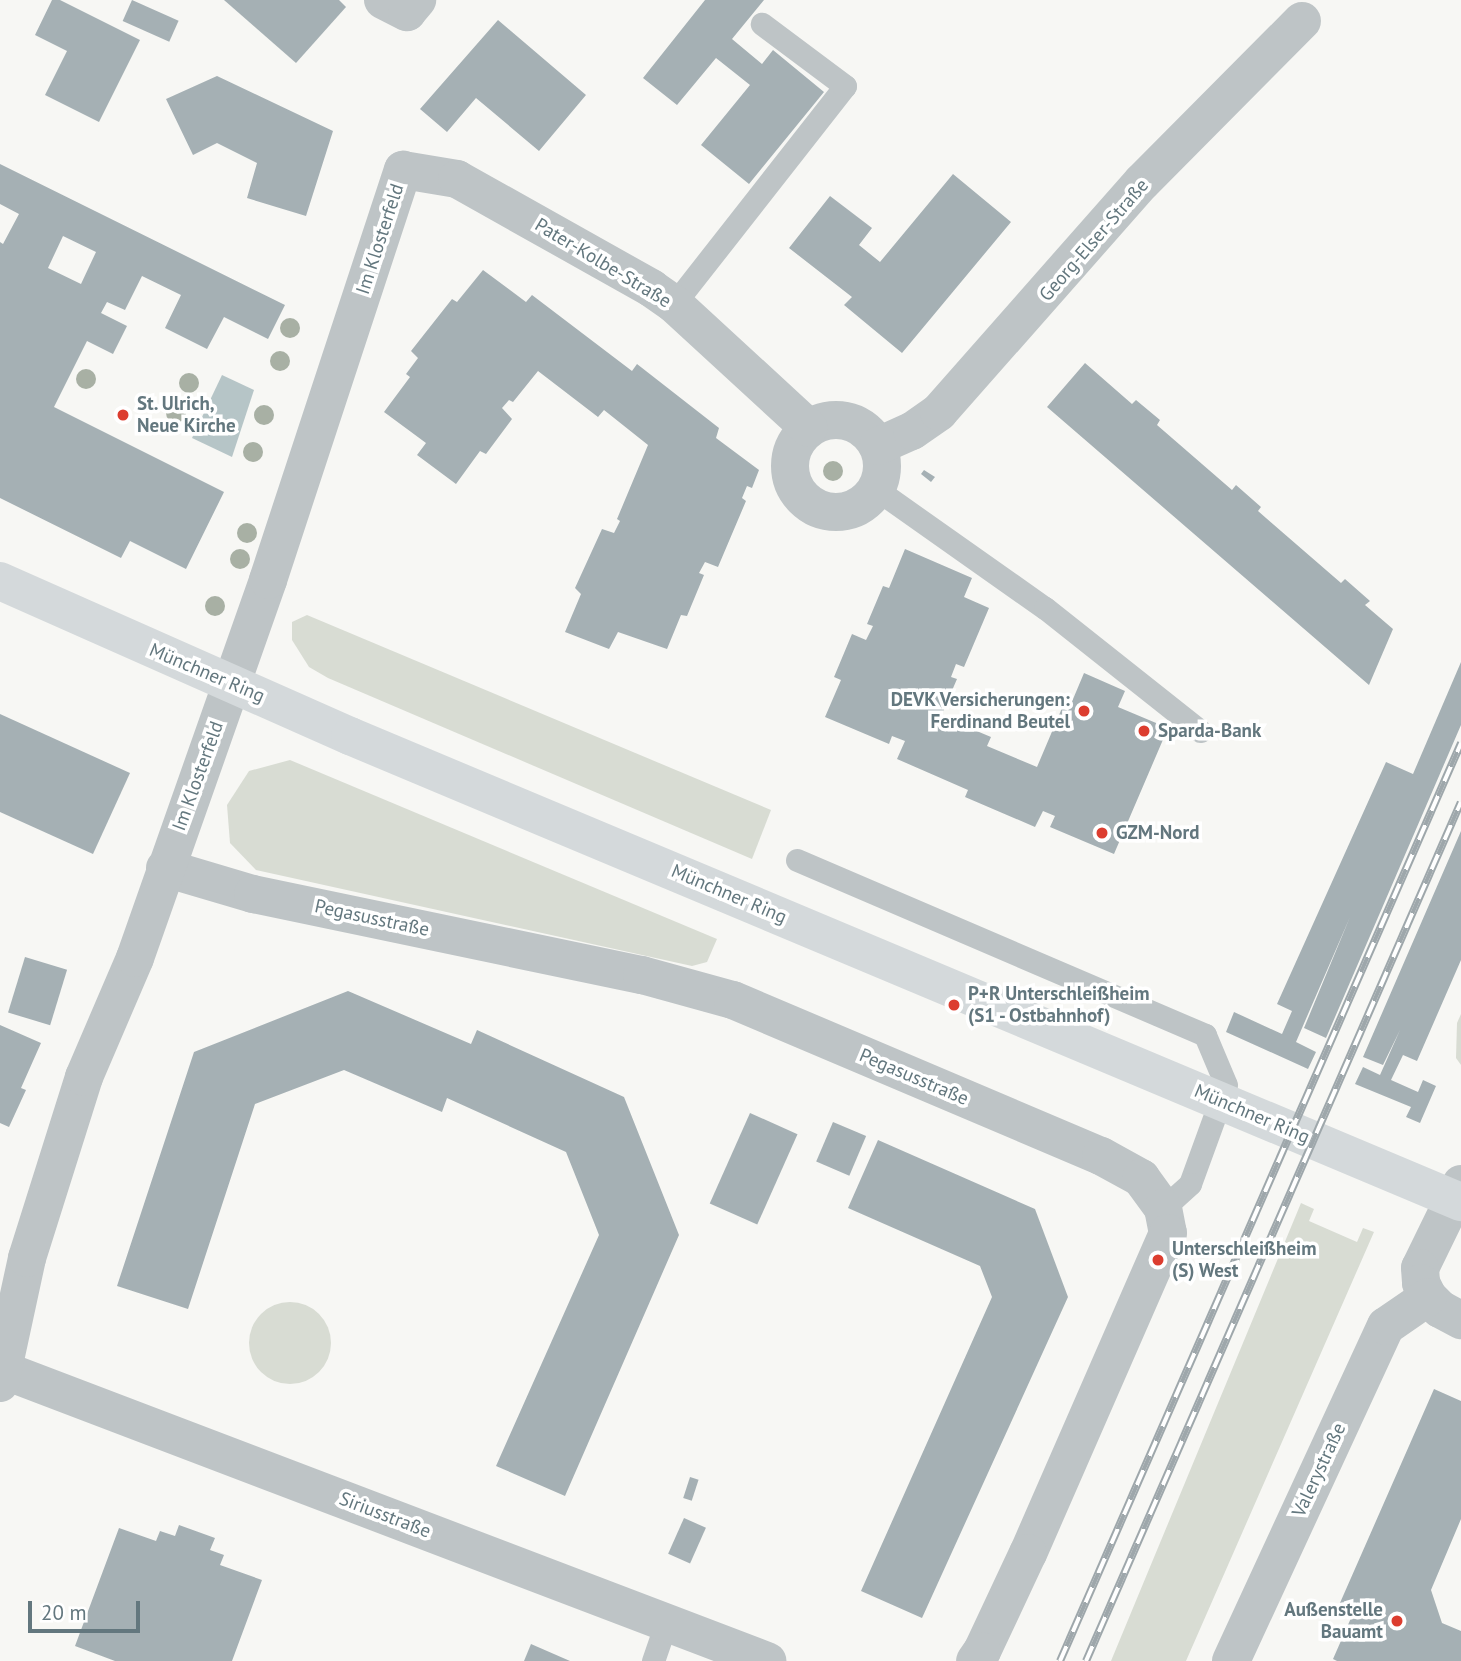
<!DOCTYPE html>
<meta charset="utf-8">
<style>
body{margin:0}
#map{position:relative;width:1461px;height:1661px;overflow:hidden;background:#f7f7f4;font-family:"PT Sans",sans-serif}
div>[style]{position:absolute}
.green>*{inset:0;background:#d8dcd3}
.round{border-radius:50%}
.water>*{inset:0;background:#b6c5c7}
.building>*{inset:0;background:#a5b0b4;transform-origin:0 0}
.service>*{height:23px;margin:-11.5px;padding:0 11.5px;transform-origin:11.5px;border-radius:11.5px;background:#bec4c6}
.minor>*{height:38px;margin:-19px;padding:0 19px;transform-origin:19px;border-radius:19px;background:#bec4c6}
.minor>.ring{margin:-19px;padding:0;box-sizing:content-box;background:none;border:38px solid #bec4c6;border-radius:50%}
.secondary>*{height:38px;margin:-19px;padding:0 19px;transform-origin:19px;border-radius:19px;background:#d4d9db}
.rail>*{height:8px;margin-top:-4px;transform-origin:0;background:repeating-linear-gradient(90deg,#fff 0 16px,#9ea7ab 0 32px);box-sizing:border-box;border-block:2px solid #9ea7ab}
.trees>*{width:20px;height:20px;margin:-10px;border-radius:50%;background:#a8b0a4}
.dots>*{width:19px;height:19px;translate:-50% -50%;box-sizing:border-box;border:4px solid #fff;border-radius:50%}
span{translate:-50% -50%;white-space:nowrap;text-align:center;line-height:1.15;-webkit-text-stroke:7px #fff;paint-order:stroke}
.street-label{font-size:19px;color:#63777e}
.poi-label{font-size:19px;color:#63777e;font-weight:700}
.left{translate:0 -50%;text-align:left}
.right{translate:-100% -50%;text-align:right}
.scale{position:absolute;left:28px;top:1601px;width:112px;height:32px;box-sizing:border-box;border:4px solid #63777e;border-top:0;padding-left:9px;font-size:21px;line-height:24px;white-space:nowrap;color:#63777e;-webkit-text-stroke:5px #fff;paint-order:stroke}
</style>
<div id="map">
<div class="green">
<div style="clip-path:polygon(307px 615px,771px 810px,752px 859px,328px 678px,309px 667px,292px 640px,292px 622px)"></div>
<div style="clip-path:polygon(290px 760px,717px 939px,707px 962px,692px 966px,256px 870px,230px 843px,227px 805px,249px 771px)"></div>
<div style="clip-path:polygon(1461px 1014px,1461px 1065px,1456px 1058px,1457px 1023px)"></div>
<div style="clip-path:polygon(1301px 1203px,1314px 1209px,1309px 1221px,1357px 1242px,1363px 1228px,1374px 1232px,1186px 1661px,1111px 1661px)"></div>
<div class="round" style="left:249px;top:1302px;width:82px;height:82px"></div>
</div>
<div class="water">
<div style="clip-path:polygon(222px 375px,254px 390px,232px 457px,192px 438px)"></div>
</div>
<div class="building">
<div style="clip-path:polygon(52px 0,60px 0,140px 40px,99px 122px,45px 95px,67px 51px,35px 35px)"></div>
<div style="left:132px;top:0;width:51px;height:23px;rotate:24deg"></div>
<div style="clip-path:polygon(224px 0,339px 0,346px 7px,296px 63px)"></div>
<div style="clip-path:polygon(705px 0,764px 0,732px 39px,762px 64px,773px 50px,824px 92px,749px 184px,701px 145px,750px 85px,716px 58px,677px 105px,643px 78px)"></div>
<div style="clip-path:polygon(498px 20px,586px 95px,539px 151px,476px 98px,447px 132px,420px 109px)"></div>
<div style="clip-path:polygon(217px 76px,333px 131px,306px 216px,247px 198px,257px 163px,217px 143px,193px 155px,166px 99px)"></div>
<div style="clip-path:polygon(evenodd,0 164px,285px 305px,268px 339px,224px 317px,207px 349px,165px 328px,181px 295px,142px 276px,125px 310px,107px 302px,101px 313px,127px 326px,113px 354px,87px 341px,54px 407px,224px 492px,186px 569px,130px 541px,121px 558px,0 498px,0 242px,3px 244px,19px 214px,0 204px,0 164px,63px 236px,96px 252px,81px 284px,48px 268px,63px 236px)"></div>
<div style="clip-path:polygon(953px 174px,1011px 222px,902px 353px,844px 305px,852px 297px,789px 248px,830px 196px,872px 228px,859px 245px,880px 262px)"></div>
<div style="clip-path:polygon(483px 270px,526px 302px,532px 295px,632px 371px,637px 364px,719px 428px,716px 438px,759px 470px,752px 488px,747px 486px,742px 498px,746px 501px,718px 567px,705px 562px,699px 573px,704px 575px,687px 616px,681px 615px,667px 649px,618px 632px,609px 649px,565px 632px,581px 594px,575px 588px,602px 529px,614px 533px,620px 521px,617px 519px,648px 445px,604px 410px,598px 417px,538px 371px,513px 402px,509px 400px,502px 408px,512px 419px,486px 454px,480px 451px,456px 484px,417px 455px,426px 443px,384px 412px,410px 377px,406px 374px,418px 358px,411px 351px,452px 299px,457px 302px)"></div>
<div style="clip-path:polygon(1085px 363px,1132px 404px,1136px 400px,1160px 420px,1157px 425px,1232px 490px,1236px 485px,1261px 507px,1258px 511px,1341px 583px,1345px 579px,1370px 601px,1365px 605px,1393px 629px,1369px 685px,1047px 407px)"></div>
<div style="clip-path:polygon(924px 470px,935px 477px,931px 482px,921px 474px)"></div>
<div style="clip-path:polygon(905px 549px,972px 578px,964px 597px,989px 608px,964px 667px,956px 664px,951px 677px,957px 679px,941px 716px,991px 737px,987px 746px,1037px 767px,1062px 708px,1068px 711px,1084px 673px,1125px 691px,1118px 707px,1168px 728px,1114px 854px,1050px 827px,1055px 816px,1043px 811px,1035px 827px,965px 797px,968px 790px,897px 759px,905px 741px,892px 736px,889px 744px,825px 717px,841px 680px,834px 677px,852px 634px,866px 640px,873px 626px,867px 624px,883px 586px,889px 588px)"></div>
<div style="clip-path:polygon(1461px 662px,1461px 725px,1326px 1038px,1304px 1028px,1350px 917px,1296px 1042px,1316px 1052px,1308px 1069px,1226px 1032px,1234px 1012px,1282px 1034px,1292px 1011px,1277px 1004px,1386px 762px,1413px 774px)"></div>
<div style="clip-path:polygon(0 714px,130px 773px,93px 854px,0 812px)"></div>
<div style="clip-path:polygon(1461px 831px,1461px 960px,1417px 1061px,1403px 1055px,1391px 1080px,1418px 1092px,1423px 1080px,1436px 1086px,1420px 1123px,1406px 1117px,1411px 1107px,1355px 1084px,1363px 1067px,1380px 1075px,1400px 1030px,1383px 1065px,1363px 1057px)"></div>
<div style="left:25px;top:957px;width:44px;height:58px;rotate:17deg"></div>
<div style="clip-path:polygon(348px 991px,471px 1044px,477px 1030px,624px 1097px,679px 1235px,565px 1496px,496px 1466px,599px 1235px,566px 1152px,447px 1098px,442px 1112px,344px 1070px,255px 1104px,188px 1309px,117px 1286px,194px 1052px)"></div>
<div style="clip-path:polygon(0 1025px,41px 1043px,21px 1088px,26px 1090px,9px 1127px,0 1123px)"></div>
<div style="left:750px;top:1113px;width:52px;height:99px;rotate:24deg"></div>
<div style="left:833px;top:1122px;width:36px;height:43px;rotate:23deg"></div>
<div style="clip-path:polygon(878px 1140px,1035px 1209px,1068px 1297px,922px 1618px,861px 1591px,992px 1297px,980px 1266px,848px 1208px)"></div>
<div style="clip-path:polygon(1434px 1389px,1461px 1401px,1461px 1519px,1431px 1590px,1442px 1623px,1461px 1631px,1461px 1661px,1337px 1661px,1333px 1659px,1351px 1618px,1336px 1612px)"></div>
<div style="left:690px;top:1477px;width:9px;height:22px;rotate:18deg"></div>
<div style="left:684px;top:1518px;width:24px;height:39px;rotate:24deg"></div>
<div style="clip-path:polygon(179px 1525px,215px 1538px,210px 1550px,224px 1555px,220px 1565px,262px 1580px,232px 1661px,115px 1661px,75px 1646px,119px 1528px,156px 1541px,160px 1531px,175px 1536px)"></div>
<div style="clip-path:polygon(531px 1644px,570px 1661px,524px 1661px)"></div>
</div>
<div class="service">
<div style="left:674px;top:304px;width:277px;rotate:-51.9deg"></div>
<div style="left:845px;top:86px;width:104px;rotate:-143.2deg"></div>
<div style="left:876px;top:489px;width:207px;rotate:35.2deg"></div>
<div style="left:1045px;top:608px;width:198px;rotate:38.4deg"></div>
<div style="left:797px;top:860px;width:444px;rotate:23.2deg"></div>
<div style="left:1205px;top:1035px;width:54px;rotate:67.2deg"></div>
<div style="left:1226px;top:1085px;width:105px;rotate:110deg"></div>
<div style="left:1190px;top:1184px;width:36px;rotate:138deg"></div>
<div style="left:653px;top:1661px;width:40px;rotate:-71.1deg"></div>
</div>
<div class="minor">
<div style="left:383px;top:0;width:27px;rotate:27deg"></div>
<div style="left:407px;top:12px;width:16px;rotate:-50deg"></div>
<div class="ring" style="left:790px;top:420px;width:54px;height:54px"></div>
<div style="left:878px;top:446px;width:37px;rotate:-24deg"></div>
<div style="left:912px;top:431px;width:33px;rotate:-35deg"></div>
<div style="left:939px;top:412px;width:307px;rotate:-48.6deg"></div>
<div style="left:1142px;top:182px;width:227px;rotate:-45.2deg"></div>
<div style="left:165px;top:868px;width:92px;rotate:16.5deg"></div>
<div style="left:253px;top:894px;width:397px;rotate:11.8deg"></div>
<div style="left:642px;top:975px;width:94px;rotate:15.4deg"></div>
<div style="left:733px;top:1000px;width:400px;rotate:23deg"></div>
<div style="left:1101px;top:1156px;width:46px;rotate:28.8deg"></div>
<div style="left:1141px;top:1178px;width:37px;rotate:54deg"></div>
<div style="left:1163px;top:1208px;width:25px;rotate:79deg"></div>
<div style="left:1168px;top:1233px;width:349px;rotate:113.6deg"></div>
<div style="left:1028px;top:1553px;width:108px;rotate:115.1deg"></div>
<div style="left:982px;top:1651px;width:12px;rotate:125deg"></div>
<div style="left:1461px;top:1184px;width:93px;rotate:116deg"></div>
<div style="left:1420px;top:1268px;width:15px;rotate:86deg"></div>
<div style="left:1421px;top:1283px;width:16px;rotate:63deg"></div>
<div style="left:1428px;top:1297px;width:17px;rotate:45deg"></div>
<div style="left:1440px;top:1309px;width:24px;rotate:28deg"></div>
<div style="left:3px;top:1370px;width:818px;rotate:20.85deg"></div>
<div style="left:0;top:1383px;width:128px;rotate:-77.8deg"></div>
<div style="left:27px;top:1258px;width:190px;rotate:-72.5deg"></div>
<div style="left:84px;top:1077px;width:129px;rotate:-66.8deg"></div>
<div style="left:135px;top:958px;width:401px;rotate:-70.6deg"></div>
<div style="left:268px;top:580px;width:432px;rotate:-71.8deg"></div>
<div style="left:403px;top:170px;width:55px;rotate:9.5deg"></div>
<div style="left:457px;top:179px;width:223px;rotate:29.3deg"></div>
<div style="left:651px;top:288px;width:28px;rotate:35deg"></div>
<div style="left:674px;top:304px;width:183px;rotate:42.6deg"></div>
<div style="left:1231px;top:1661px;width:369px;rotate:-65.2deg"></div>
<div style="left:1386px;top:1326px;width:51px;rotate:-34.6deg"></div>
</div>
<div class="secondary">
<div style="left:0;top:581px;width:383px;rotate:23.9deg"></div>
<div style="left:350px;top:736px;width:1205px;rotate:22.76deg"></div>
</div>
<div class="rail">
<div style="left:1060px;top:1661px;width:1002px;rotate:-66.4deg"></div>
<div style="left:1086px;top:1661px;width:937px;rotate:-66.42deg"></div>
</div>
<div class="trees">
<div style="left:290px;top:328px"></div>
<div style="left:280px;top:361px"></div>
<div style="left:86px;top:379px"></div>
<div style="left:189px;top:383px"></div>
<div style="left:176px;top:413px"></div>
<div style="left:264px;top:415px"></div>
<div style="left:253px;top:452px"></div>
<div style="left:833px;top:471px"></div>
<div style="left:247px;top:533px"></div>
<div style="left:240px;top:559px"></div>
<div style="left:215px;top:606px"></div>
</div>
<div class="dots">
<div style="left:123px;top:415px;background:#dc3d2f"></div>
<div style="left:1084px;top:711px;background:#dc3d2f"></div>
<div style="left:1144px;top:731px;background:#dc3d2f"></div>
<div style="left:1102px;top:833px;background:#dc3d2f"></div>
<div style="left:954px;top:1005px;background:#dc3d2f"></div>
<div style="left:1158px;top:1260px;background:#dc3d2f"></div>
<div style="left:1397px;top:1621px;background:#dc3d2f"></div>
</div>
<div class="street-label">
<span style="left:380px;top:239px;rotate:-72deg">Im Klosterfeld</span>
<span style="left:1094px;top:240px;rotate:-49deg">Georg-Elser-Straße</span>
<span style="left:603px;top:263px;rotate:31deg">Pater-Kolbe-Straße</span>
<span style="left:207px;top:673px;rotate:23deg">Münchner Ring</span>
<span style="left:198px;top:776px;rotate:-70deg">Im Klosterfeld</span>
<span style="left:729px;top:894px;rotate:23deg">Münchner Ring</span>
<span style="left:372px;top:918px;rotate:12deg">Pegasusstraße</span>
<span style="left:914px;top:1077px;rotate:23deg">Pegasusstraße</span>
<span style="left:1252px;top:1114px;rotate:23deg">Münchner Ring</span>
<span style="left:1319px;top:1470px;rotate:-65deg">Valerystraße</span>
<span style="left:385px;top:1515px;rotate:21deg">Siriusstraße</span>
</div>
<div class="poi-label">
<span class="left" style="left:137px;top:415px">St. Ulrich,<br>Neue Kirche</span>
<span class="right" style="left:1070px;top:711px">DEVK Versicherungen:<br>Ferdinand Beutel</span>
<span class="left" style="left:1158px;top:731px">Sparda-Bank</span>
<span class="left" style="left:1116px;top:833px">GZM-Nord</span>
<span class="left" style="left:968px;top:1005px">P+R Unterschleißheim<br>(S1 - Ostbahnhof)</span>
<span class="left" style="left:1172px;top:1260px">Unterschleißheim<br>(S) West</span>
<span class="right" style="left:1383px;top:1621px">Außenstelle<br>Bauamt</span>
</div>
<div class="scale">20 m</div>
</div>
